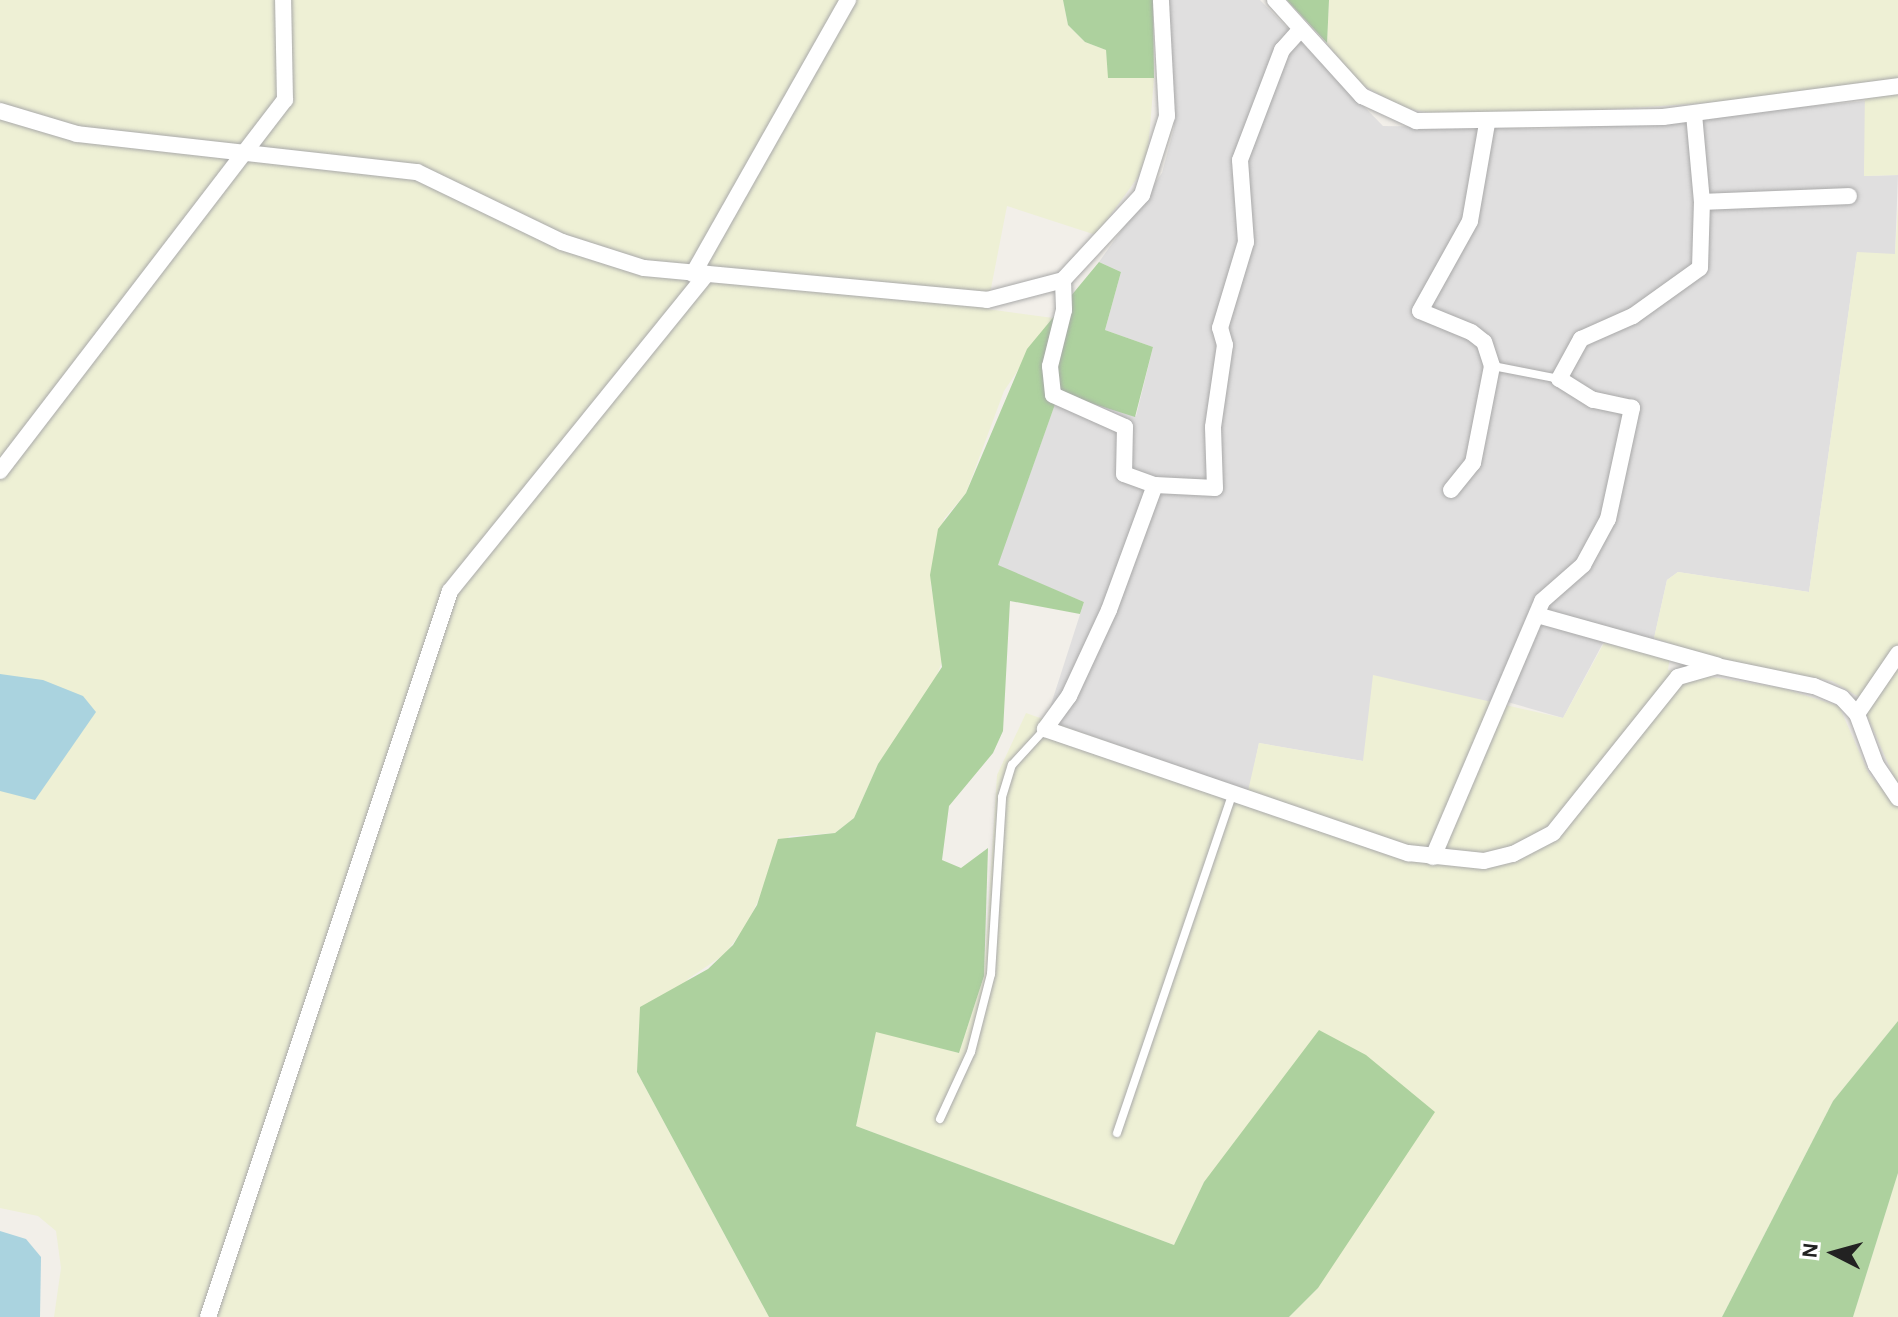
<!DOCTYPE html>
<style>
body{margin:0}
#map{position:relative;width:1898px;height:1317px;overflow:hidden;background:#f2efe9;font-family:"Alegreya Sans",sans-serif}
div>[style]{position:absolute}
.residential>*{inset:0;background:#e0dfdf}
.farmland>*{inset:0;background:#eef0d5}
.forest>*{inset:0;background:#add19e}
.water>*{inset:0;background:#aad3df}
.roads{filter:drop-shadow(0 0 2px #a9a9a9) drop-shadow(0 0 2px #a9a9a9)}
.lane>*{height:8px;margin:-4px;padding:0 4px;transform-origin:4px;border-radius:4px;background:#fff}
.street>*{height:16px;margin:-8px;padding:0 8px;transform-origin:8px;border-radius:8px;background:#fff}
span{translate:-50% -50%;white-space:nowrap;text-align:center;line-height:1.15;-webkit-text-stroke:8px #fff;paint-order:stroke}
.north{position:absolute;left:1794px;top:1213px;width:80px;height:80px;-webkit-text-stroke:6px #fff;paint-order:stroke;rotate:276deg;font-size:22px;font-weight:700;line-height:32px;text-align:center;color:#222}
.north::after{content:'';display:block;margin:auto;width:28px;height:36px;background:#222;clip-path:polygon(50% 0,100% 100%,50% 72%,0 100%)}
</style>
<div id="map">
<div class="residential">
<div style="clip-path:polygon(1169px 0,1260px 0,1383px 126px,1554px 129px,1867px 101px,1864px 176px,1898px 175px,1895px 255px,1857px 253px,1809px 592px,1678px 572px,1667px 580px,1651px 652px,1603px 643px,1563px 718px,1497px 699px,1363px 761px,1259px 743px,1249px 791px,1046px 720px,1084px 602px,997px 566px,1059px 393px,1136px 416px,1153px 347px,1105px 330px,1121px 272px,1099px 262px,1162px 173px,1174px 128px)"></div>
</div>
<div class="farmland">
<div style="clip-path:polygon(0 0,1063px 0,1068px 25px,1085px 42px,1106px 50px,1109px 78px,1154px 78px,1148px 151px,1138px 177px,1096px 235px,1007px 206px,987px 309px,1053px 318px,1004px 391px,966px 493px,944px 519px,931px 586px,944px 656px,932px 689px,878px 764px,854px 818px,835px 833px,789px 836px,746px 926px,725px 954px,688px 979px,637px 1072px,769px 1317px,54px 1317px,61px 1268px,56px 1231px,38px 1216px,0 1208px)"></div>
<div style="clip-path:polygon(1329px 0,1898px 0,1898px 175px,1864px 176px,1865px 84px,1778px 98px,1602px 110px,1435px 114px,1401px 107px,1361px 84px,1327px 44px)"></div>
<div style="clip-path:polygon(1898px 205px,1898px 786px,1859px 697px,1832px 681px,1730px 664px,1654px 638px,1667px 580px,1678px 572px,1809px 592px,1857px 252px,1895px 254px)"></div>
<div style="clip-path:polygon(1604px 643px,1670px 657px,1668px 670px,1782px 688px,1839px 706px,1869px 774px,1898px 806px,1898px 1021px,1833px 1101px,1722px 1317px,1289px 1317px,1318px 1288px,1204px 1182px,1174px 1245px,856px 1126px,876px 1031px,959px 1053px,984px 976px,997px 775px,1026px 713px,1248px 791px,1259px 743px,1363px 761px,1373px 675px,1563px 718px)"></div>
<div style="clip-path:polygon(1898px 1173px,1898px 1317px,1853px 1317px)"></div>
</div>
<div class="forest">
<div style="clip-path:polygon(1063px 0,1153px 0,1154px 78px,1108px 78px,1106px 50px,1085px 42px,1068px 25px)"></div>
<div style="clip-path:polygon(1287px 0,1329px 0,1327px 44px,1327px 43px)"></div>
<div style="clip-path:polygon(1099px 262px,1121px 272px,1105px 330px,1153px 347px,1135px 417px,1059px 393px,998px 565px,1084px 602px,1080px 614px,1010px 601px,1003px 731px,993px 753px,949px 806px,942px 860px,961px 868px,988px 848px,984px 976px,959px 1053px,876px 1032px,856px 1126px,1174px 1245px,1204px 1182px,1319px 1030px,1366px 1055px,1435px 1112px,1318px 1288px,1289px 1317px,769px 1317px,637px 1072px,640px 1007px,708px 969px,733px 945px,757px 905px,778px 839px,835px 833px,854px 818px,878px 764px,942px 667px,930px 575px,938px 529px,966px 493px,1027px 349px)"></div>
<div style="clip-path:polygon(1898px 1021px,1898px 1173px,1853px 1317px,1722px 1317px,1833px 1101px)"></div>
</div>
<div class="water">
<div style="clip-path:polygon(0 674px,43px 680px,83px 696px,96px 712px,35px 800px,0 791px)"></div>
<div style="clip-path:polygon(0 1231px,26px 1239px,41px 1257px,40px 1317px,0 1317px)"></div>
</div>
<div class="roads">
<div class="lane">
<div style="left:1493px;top:366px;width:67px;rotate:11.1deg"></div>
<div style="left:940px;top:1119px;width:74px;rotate:-65.2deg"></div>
<div style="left:971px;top:1052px;width:81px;rotate:-75.6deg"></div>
<div style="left:991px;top:974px;width:177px;rotate:-86.4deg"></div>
<div style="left:1002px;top:797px;width:34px;rotate:-73deg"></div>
<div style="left:1012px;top:765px;width:49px;rotate:-47.5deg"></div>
<div style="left:1117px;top:1133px;width:359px;rotate:-71.2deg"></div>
</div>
<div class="street">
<div style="left:1275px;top:0;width:130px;rotate:47.8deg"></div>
<div style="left:1362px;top:96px;width:60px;rotate:24.8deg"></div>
<div style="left:1416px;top:121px;width:247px;rotate:-0.9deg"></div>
<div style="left:1663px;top:117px;width:237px;rotate:-7.5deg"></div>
<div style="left:0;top:111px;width:80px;rotate:16.6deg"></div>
<div style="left:77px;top:134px;width:342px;rotate:6.4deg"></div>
<div style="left:417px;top:172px;width:161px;rotate:25.8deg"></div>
<div style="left:562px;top:242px;width:86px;rotate:17.6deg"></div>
<div style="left:644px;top:268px;width:344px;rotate:5.3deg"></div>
<div style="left:987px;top:300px;width:79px;rotate:-14.7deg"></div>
<div style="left:1063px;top:280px;width:116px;rotate:-47.1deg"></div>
<div style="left:1142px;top:195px;width:83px;rotate:-72.4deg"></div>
<div style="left:1167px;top:116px;width:116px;rotate:-93deg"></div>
<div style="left:1702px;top:202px;width:147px;rotate:-2.3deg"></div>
<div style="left:693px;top:274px;width:315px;rotate:-60.5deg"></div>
<div style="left:1063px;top:280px;width:30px;rotate:88deg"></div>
<div style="left:1064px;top:310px;width:58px;rotate:104deg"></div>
<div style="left:1050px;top:366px;width:29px;rotate:84deg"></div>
<div style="left:1053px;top:395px;width:79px;rotate:24deg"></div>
<div style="left:1125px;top:427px;width:47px;rotate:91.2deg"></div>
<div style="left:1124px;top:474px;width:33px;rotate:20deg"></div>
<div style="left:1155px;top:485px;width:133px;rotate:110.2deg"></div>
<div style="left:1109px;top:610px;width:95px;rotate:114.9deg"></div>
<div style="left:1069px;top:696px;width:41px;rotate:126deg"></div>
<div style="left:1045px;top:729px;width:384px;rotate:18.9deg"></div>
<div style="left:1408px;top:853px;width:76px;rotate:6deg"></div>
<div style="left:1484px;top:861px;width:30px;rotate:-14deg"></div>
<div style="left:1513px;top:854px;width:45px;rotate:-27.7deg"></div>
<div style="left:1553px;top:833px;width:200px;rotate:-51.3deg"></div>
<div style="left:1678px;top:677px;width:41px;rotate:-15.8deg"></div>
<div style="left:1717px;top:666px;width:99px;rotate:11.7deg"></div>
<div style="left:1814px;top:686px;width:30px;rotate:23deg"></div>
<div style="left:1842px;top:698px;width:22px;rotate:47deg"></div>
<div style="left:1857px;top:714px;width:54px;rotate:69.6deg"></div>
<div style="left:1876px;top:765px;width:40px;rotate:56deg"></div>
<div style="left:0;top:471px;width:468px;rotate:-52.5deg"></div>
<div style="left:285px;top:100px;width:100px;rotate:-91.1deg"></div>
<div style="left:1155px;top:485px;width:60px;rotate:2.9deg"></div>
<div style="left:1215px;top:488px;width:61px;rotate:-91.9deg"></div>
<div style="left:1213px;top:427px;width:83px;rotate:-81.7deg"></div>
<div style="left:1225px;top:345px;width:18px;rotate:-106deg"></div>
<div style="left:1220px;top:328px;width:90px;rotate:-73.2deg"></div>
<div style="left:1246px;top:242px;width:82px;rotate:-94.2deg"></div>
<div style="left:1240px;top:160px;width:118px;rotate:-69.1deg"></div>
<div style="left:1282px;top:50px;width:28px;rotate:-48deg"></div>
<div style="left:1451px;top:490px;width:35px;rotate:-51deg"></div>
<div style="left:1473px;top:463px;width:99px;rotate:-78.9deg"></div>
<div style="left:1492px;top:366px;width:25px;rotate:-108deg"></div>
<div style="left:1484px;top:342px;width:16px;rotate:-142deg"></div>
<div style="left:1471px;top:332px;width:55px;rotate:-157.6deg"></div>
<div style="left:1420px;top:311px;width:103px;rotate:-60.9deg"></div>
<div style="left:1470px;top:221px;width:98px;rotate:-80.1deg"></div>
<div style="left:1537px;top:615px;width:186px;rotate:15.6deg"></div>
<div style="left:1857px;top:714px;width:73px;rotate:-55.7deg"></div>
<div style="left:1433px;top:857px;width:278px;rotate:-66.9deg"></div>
<div style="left:1542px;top:601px;width:55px;rotate:-41.3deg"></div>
<div style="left:1583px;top:565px;width:52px;rotate:-61.5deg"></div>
<div style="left:1608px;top:519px;width:114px;rotate:-77.8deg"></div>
<div style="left:1632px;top:408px;width:40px;rotate:-168deg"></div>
<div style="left:1593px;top:400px;width:40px;rotate:-148deg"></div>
<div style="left:1559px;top:379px;width:46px;rotate:-61.2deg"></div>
<div style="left:1581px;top:339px;width:57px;rotate:-23.9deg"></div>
<div style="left:1633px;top:316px;width:82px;rotate:-35.6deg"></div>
<div style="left:1700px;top:268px;width:66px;rotate:-88.3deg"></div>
<div style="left:1702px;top:202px;width:88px;rotate:-95.2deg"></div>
<div style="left:208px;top:1317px;width:765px;rotate:-71.57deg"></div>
<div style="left:450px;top:591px;width:408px;rotate:-51deg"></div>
</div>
</div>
<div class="north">N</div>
</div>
